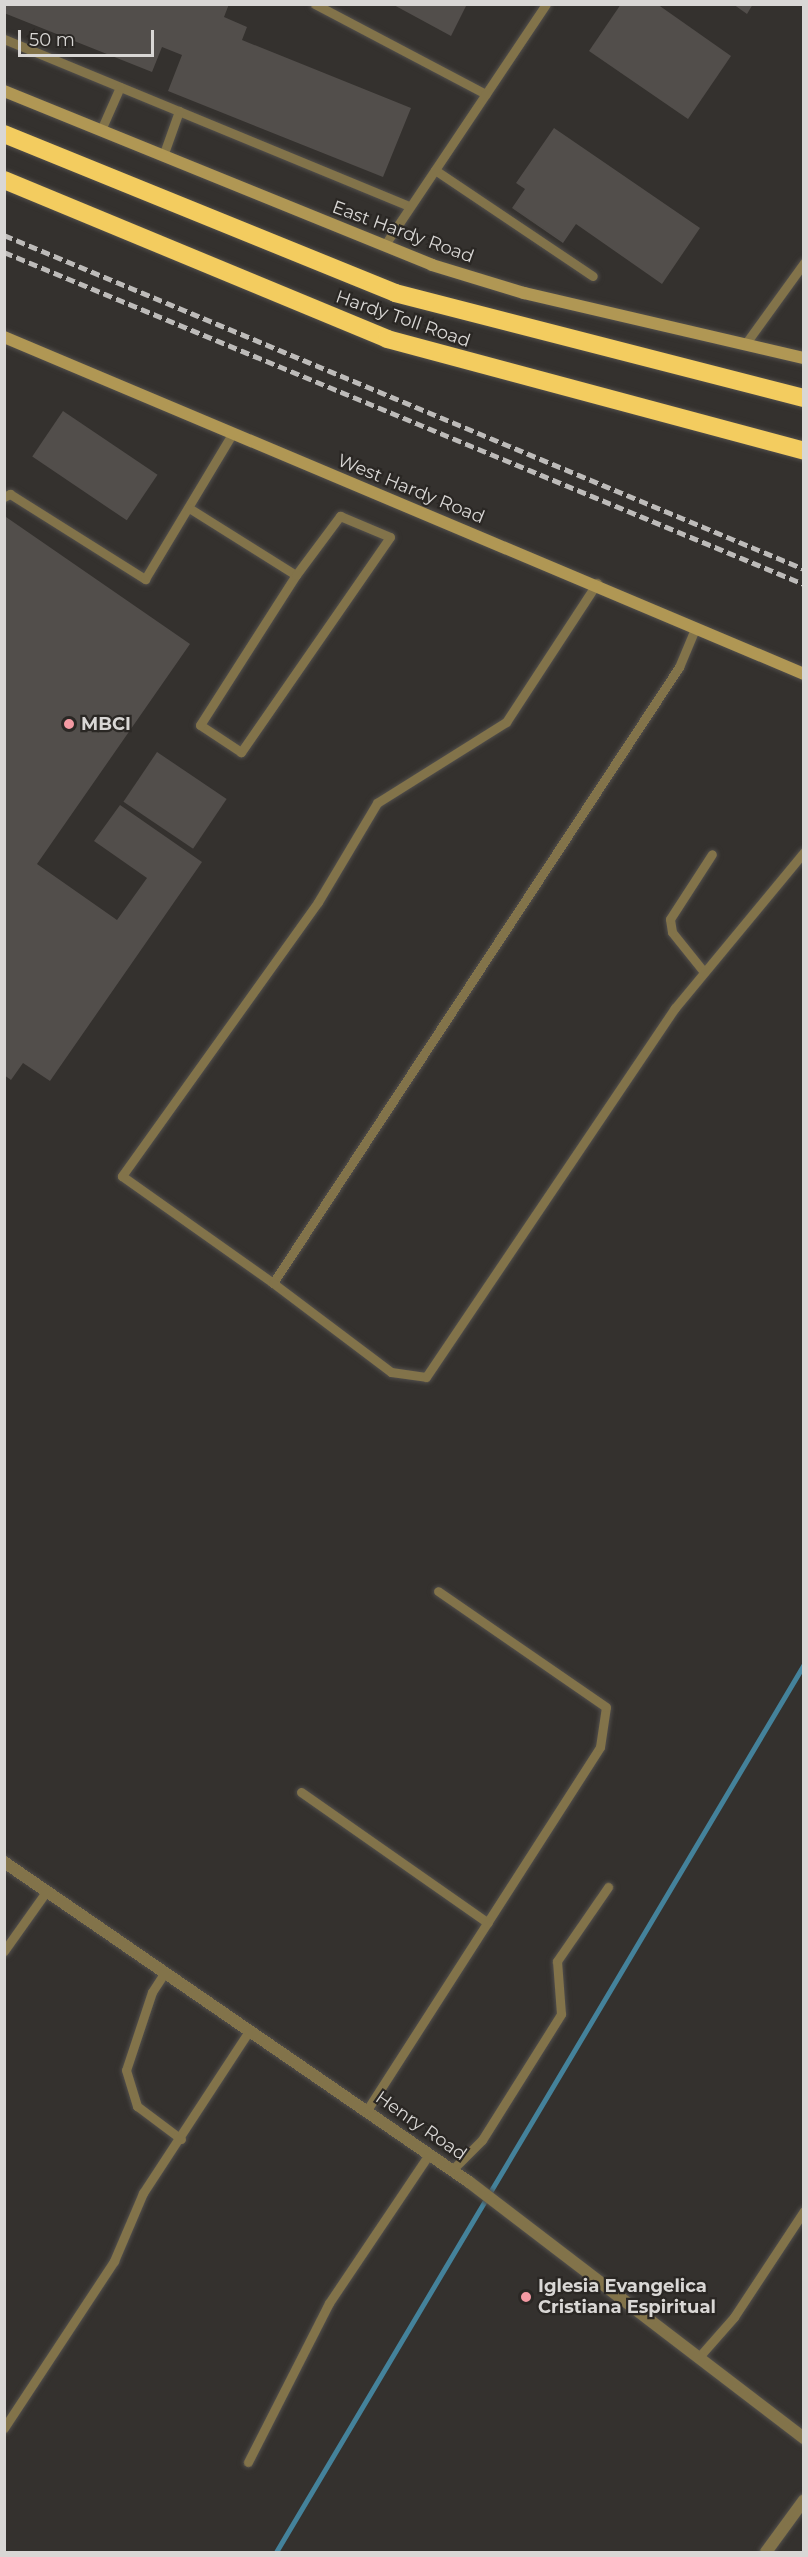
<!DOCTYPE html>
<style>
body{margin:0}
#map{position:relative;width:808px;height:2557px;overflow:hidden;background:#34312e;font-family:Montserrat,sans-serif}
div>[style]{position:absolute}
.stream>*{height:5px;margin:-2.5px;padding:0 2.5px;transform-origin:2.5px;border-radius:2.5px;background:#44829b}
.building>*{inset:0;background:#524e4b;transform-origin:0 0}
.roads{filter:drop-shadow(0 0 2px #524f4c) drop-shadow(0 0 2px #524f4c)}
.service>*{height:9px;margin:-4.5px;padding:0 4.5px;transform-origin:4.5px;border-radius:4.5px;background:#82734a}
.tertiary>*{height:12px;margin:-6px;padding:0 6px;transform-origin:6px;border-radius:6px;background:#82734a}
.secondary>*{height:12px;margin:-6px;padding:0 6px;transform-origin:6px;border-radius:6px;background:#b09754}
.motorway>*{height:18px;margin:-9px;padding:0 9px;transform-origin:9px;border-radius:9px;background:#f3cc5f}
.rail>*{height:4.5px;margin-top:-2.25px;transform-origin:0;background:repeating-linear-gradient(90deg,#bdbbb9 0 9px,transparent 0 13.5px)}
.dots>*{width:16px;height:16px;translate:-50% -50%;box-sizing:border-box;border:3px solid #2a2724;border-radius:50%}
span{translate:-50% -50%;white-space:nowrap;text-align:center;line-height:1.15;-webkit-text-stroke:4.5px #2a2724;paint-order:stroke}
.street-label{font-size:18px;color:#d9d7d5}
.poi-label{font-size:18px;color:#d9d7d5;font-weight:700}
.left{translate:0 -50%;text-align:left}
.frame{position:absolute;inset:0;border:6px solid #d9d7d5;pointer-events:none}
.scale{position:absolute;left:18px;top:30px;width:136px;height:27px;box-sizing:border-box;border:3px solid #d9d7d5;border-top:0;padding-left:8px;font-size:18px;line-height:21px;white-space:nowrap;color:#d9d7d5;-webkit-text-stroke:4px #2a2724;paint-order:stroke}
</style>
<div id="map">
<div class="stream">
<div style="left:276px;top:2552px;width:1033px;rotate:-59.26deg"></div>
</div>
<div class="building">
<div style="clip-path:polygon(4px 4px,229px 4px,224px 17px,247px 27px,242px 40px,411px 108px,383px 177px,168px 91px,182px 55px,162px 47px,152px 72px,4px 13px)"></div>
<div style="clip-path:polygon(392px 4px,467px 4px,451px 36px)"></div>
<div style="clip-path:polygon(621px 4px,657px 4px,731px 56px,688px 119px,589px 51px)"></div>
<div style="clip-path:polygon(733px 4px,753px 4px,747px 14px)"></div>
<div style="clip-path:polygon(554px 128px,700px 228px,662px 284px,576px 224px,563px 243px,512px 208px,525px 189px,516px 183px)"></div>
<div style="left:63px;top:411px;width:114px;height:55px;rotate:34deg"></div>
<div style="clip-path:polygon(6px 517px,190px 644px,37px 864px,117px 920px,147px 878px,94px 841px,120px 805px,202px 862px,50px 1081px,23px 1063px,11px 1080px,4px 1075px)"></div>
<div style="left:157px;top:752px;width:84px;height:60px;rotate:34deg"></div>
</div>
<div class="roads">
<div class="service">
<div style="left:315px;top:4px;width:193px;rotate:27.8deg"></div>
<div style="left:4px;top:39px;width:439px;rotate:22.4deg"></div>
<div style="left:101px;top:130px;width:47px;rotate:-66.2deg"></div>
<div style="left:163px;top:156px;width:48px;rotate:-70.4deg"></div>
<div style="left:435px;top:170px;width:190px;rotate:33.9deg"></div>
<div style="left:384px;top:246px;width:291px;rotate:-56.2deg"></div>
<div style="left:746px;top:343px;width:99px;rotate:-54.1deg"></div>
<div style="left:4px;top:497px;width:7px;rotate:-27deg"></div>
<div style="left:10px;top:494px;width:160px;rotate:32.2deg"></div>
<div style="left:145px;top:579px;width:169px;rotate:-59deg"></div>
<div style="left:189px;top:508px;width:126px;rotate:32.1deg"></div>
<div style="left:340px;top:516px;width:54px;rotate:22.8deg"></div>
<div style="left:390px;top:537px;width:262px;rotate:124.7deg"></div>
<div style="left:241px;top:752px;width:49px;rotate:-146.6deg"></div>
<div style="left:200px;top:725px;width:178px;rotate:-57.4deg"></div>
<div style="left:296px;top:575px;width:74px;rotate:-53.3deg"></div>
<div style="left:597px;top:583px;width:166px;rotate:123.2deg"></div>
<div style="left:506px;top:722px;width:152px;rotate:147.9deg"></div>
<div style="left:377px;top:803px;width:115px;rotate:120.8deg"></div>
<div style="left:318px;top:902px;width:337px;rotate:125.6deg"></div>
<div style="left:122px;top:1176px;width:185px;rotate:35.3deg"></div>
<div style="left:273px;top:1283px;width:738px;rotate:-56.61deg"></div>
<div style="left:679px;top:667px;width:41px;rotate:-67.2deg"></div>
<div style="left:704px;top:972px;width:51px;rotate:-128.7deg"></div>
<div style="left:672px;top:932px;width:13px;rotate:-99deg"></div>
<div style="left:670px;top:919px;width:77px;rotate:-57.1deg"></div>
<div style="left:273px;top:1283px;width:148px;rotate:37deg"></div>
<div style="left:391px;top:1372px;width:35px;rotate:8deg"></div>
<div style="left:426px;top:1377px;width:445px;rotate:-56deg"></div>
<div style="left:675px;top:1008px;width:202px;rotate:-50.4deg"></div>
<div style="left:301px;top:1792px;width:228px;rotate:35deg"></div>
<div style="left:4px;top:1951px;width:72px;rotate:-54.6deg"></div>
<div style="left:165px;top:1972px;width:24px;rotate:123deg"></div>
<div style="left:152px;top:1992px;width:82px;rotate:108.4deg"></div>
<div style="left:126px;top:2070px;width:38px;rotate:73deg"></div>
<div style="left:137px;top:2106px;width:55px;rotate:36.9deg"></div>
<div style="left:367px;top:2110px;width:431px;rotate:-57.3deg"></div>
<div style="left:600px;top:1747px;width:40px;rotate:-81.5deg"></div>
<div style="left:606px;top:1707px;width:204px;rotate:-145.4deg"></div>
<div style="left:452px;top:2170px;width:42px;rotate:-45deg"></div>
<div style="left:482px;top:2140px;width:149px;rotate:-57.9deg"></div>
<div style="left:561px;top:2014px;width:53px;rotate:-94.3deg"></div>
<div style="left:557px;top:1961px;width:90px;rotate:-55.4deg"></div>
<div style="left:698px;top:2358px;width:55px;rotate:-48.7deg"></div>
<div style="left:734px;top:2317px;width:127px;rotate:-56.6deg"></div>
<div style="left:4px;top:2428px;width:200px;rotate:-56.6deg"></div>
<div style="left:114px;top:2261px;width:74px;rotate:-66.9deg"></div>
<div style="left:143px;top:2193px;width:194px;rotate:-56.8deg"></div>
<div style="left:248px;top:2462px;width:178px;rotate:-63deg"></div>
<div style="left:329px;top:2303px;width:179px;rotate:-56.1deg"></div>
</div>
<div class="tertiary">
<div style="left:4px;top:1862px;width:564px;rotate:34.53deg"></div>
<div style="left:469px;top:2182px;width:422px;rotate:37.4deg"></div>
<div style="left:766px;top:2552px;width:64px;rotate:-53.8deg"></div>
</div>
<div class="secondary">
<div style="left:4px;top:91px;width:462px;rotate:22.1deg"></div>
<div style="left:432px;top:265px;width:96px;rotate:16.9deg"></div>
<div style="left:524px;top:293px;width:287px;rotate:13.1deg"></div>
<div style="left:4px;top:337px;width:868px;rotate:22.84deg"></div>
</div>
<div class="motorway">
<div style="left:4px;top:134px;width:422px;rotate:22.1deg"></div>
<div style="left:395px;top:293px;width:422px;rotate:14.4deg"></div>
<div style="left:4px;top:180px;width:415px;rotate:22.5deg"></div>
<div style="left:387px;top:339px;width:432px;rotate:15deg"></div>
</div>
</div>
<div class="rail">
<div style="left:4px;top:235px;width:867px;rotate:22.66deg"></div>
<div style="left:4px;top:252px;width:866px;rotate:22.54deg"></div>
</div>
<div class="dots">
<div style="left:69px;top:724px;background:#f49aa3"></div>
<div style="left:526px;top:2297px;background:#f49aa3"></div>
</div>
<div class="street-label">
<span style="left:403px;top:232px;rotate:20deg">East Hardy Road</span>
<span style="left:403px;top:319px;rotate:19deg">Hardy Toll Road</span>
<span style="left:411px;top:489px;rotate:22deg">West Hardy Road</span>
<span style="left:421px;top:2126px;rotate:35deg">Henry Road</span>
</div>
<div class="poi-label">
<span class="left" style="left:81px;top:724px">MBCI</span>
<span class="left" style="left:538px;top:2297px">Iglesia Evangelica<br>Cristiana Espiritual</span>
</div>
<div class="frame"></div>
<div class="scale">50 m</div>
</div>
